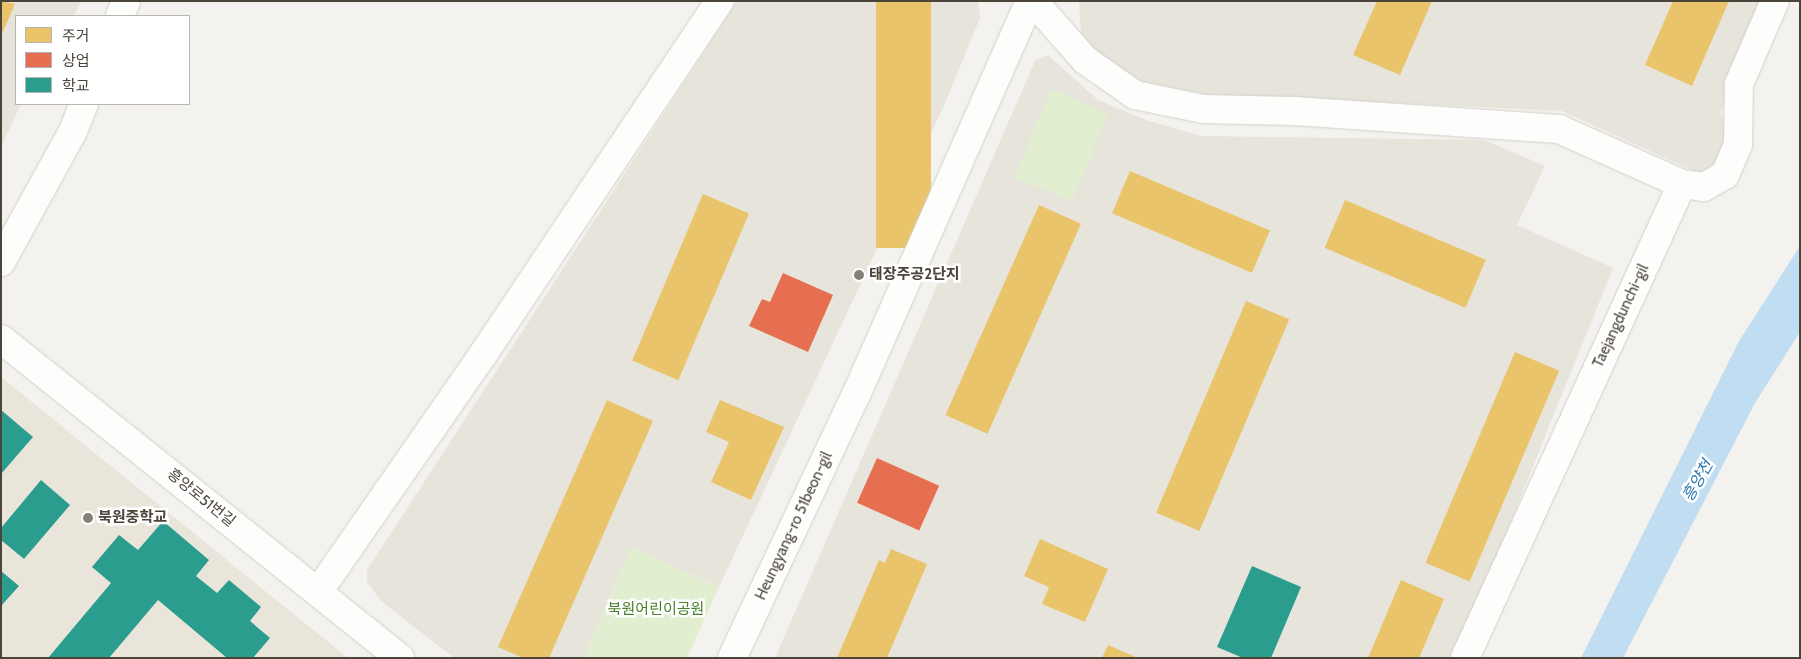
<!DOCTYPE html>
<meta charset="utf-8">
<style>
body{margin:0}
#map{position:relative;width:1801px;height:659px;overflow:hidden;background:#f4f2ee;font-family:Cabin,"Noto Sans KR",sans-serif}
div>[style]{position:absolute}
.residential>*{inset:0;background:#e7e4dc}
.education>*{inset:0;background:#eae5da}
.green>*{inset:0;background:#e1eecf}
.water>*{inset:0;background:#c0ddf1}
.homes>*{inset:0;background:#e9c46a;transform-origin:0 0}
.shops>*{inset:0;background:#e76f51;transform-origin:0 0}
.schools>*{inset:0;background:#2a9d8f}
.roads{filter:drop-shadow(0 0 1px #d2d0cb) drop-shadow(0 0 1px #d2d0cb)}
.minor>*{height:28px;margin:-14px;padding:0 14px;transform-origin:14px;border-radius:14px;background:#fdfdfc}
.dots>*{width:14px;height:14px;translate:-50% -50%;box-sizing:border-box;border:2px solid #fff;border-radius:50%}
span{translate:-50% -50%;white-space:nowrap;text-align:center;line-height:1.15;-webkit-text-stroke:5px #fff;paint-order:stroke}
.poi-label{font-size:15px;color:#4b4439;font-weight:700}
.left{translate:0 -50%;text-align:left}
.street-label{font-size:15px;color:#4b4439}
.park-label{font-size:15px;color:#4a7f2a}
.water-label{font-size:16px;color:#2e7ab2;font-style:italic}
.frame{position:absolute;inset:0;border:2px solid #4b4439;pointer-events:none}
.legend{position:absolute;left:15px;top:15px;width:175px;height:90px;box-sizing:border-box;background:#fff;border:1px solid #b7b4b0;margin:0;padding:6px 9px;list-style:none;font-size:15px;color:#4b4439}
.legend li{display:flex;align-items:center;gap:10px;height:25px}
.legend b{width:25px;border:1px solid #b7b4b0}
</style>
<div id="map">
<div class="residential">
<div style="clip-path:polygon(1px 1px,81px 1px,74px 16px,16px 16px,16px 104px,21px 104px,1px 147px)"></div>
<div style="clip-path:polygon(737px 1px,978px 1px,980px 18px,946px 101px,719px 587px,632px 547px,584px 658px,454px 658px,381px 601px,367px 582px,367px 570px)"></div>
<div style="clip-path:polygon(1766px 1px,1721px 112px,1728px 137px,1718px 164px,1704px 172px,1694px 171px,1562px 111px,1205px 94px,1142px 82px,1104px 61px,1081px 33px,1079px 2px)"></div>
<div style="clip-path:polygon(1048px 55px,1098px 100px,1146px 120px,1201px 136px,1484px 140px,1545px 166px,1517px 225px,1613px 268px,1456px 658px,775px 658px,1035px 61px)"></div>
</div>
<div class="education">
<div style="clip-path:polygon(1px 377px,348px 658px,1px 658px)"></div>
</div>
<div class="green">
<div style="clip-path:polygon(1055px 91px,1105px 113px,1107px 118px,1073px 198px,1068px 200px,1017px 178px,1015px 174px,1050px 93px)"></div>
<div style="clip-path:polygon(632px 547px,719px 587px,687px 658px,584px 658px)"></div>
</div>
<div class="water">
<div style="clip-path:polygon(1800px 246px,1800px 332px,1755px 403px,1623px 658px,1581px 658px,1739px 341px)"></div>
</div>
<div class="homes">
<div style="clip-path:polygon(1px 1px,15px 4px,1px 36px)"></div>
<div style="left:876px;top:1px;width:55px;height:247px"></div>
<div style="clip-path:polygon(1377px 1px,1432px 1px,1400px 75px,1353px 55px)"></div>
<div style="clip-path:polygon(1673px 1px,1729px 1px,1692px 86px,1645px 65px)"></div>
<div style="left:1130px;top:171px;width:152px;height:46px;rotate:23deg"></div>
<div style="left:703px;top:194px;width:50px;height:181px;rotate:23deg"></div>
<div style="left:1345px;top:200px;width:153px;height:52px;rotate:23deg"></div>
<div style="left:1039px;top:205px;width:46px;height:230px;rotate:24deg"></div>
<div style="left:1246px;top:301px;width:47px;height:230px;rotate:23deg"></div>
<div style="left:1515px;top:352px;width:48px;height:229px;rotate:23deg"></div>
<div style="clip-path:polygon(607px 400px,653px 421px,549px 658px,523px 658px,498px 647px)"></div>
<div style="clip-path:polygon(720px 400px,784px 427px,751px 500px,711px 482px,729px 442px,706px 432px)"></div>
<div style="clip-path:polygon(1040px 539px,1108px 569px,1085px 622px,1042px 604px,1049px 587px,1024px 576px)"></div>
<div style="clip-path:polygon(891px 549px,927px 564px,887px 658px,837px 658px,879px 560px,885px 563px)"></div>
<div style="clip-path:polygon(1401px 580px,1444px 599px,1419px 658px,1368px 658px)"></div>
<div style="clip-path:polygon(1108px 645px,1138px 658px,1102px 658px)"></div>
</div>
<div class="shops">
<div style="clip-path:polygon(783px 273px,833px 295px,808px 352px,749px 326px,762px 299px,770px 302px)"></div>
<div style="left:877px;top:458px;width:68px;height:49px;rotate:24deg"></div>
</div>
<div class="schools">
<div style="clip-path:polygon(1px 410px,33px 437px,1px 474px)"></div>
<div style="clip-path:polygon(41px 480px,70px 505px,24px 559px,1px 540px,1px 528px)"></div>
<div style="clip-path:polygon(163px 521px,209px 560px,196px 576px,217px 593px,229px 580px,261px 607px,250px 621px,270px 638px,253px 658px,227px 658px,158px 600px,109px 658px,48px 658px,111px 583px,92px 567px,119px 535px,138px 550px)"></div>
<div style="clip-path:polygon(1252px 566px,1301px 587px,1271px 658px,1243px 658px,1217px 647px)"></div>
<div style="clip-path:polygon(1px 571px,19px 586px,1px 606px)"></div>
</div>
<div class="roads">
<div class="minor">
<div style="left:1033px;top:1px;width:79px;rotate:48.6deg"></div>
<div style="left:1085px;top:60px;width:61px;rotate:35deg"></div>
<div style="left:1135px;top:95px;width:69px;rotate:11.6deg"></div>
<div style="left:1203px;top:109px;width:91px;rotate:1.3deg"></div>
<div style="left:1294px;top:111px;width:266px;rotate:3.9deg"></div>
<div style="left:1559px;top:129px;width:135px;rotate:24.1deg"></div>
<div style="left:1682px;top:184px;width:22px;rotate:8deg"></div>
<div style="left:1704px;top:187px;width:24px;rotate:-30deg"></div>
<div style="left:1725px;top:175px;width:33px;rotate:-67deg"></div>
<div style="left:1738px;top:145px;width:61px;rotate:-89.1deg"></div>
<div style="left:1739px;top:84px;width:90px;rotate:-66.6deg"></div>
<div style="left:120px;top:16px;width:16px;rotate:-68deg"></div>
<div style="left:1px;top:262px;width:149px;rotate:-61.2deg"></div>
<div style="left:73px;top:131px;width:29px;rotate:-68deg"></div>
<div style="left:1px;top:339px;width:511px;rotate:38.64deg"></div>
<div style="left:318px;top:592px;width:291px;rotate:-55.2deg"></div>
<div style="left:484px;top:353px;width:424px;rotate:-56.2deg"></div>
<div style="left:732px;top:658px;width:291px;rotate:-64.8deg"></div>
<div style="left:856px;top:395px;width:431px;rotate:-66.2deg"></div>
<div style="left:1465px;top:658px;width:521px;rotate:-65.4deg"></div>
</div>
</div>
<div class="dots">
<div style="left:859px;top:275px;background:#868178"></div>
<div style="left:88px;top:518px;background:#868178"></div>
</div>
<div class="poi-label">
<span class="left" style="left:869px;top:275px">태장주공2단지</span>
<span class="left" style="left:98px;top:518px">북원중학교</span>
</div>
<div class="street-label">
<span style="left:1621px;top:316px;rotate:-65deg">Taejangdunchi-gil</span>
<span style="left:201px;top:498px;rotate:39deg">흥양로51번길</span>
<span style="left:794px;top:526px;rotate:-65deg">Heungyang-ro 51beon-gil</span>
</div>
<div class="park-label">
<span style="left:656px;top:610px">북원어린이공원</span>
</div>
<div class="water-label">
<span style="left:1698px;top:481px;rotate:-60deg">흥양천</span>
</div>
<div class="frame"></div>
<ul class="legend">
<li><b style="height:14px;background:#e9c46a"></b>주거</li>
<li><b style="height:14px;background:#e76f51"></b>상업</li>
<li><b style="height:14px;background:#2a9d8f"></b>학교</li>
</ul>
</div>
